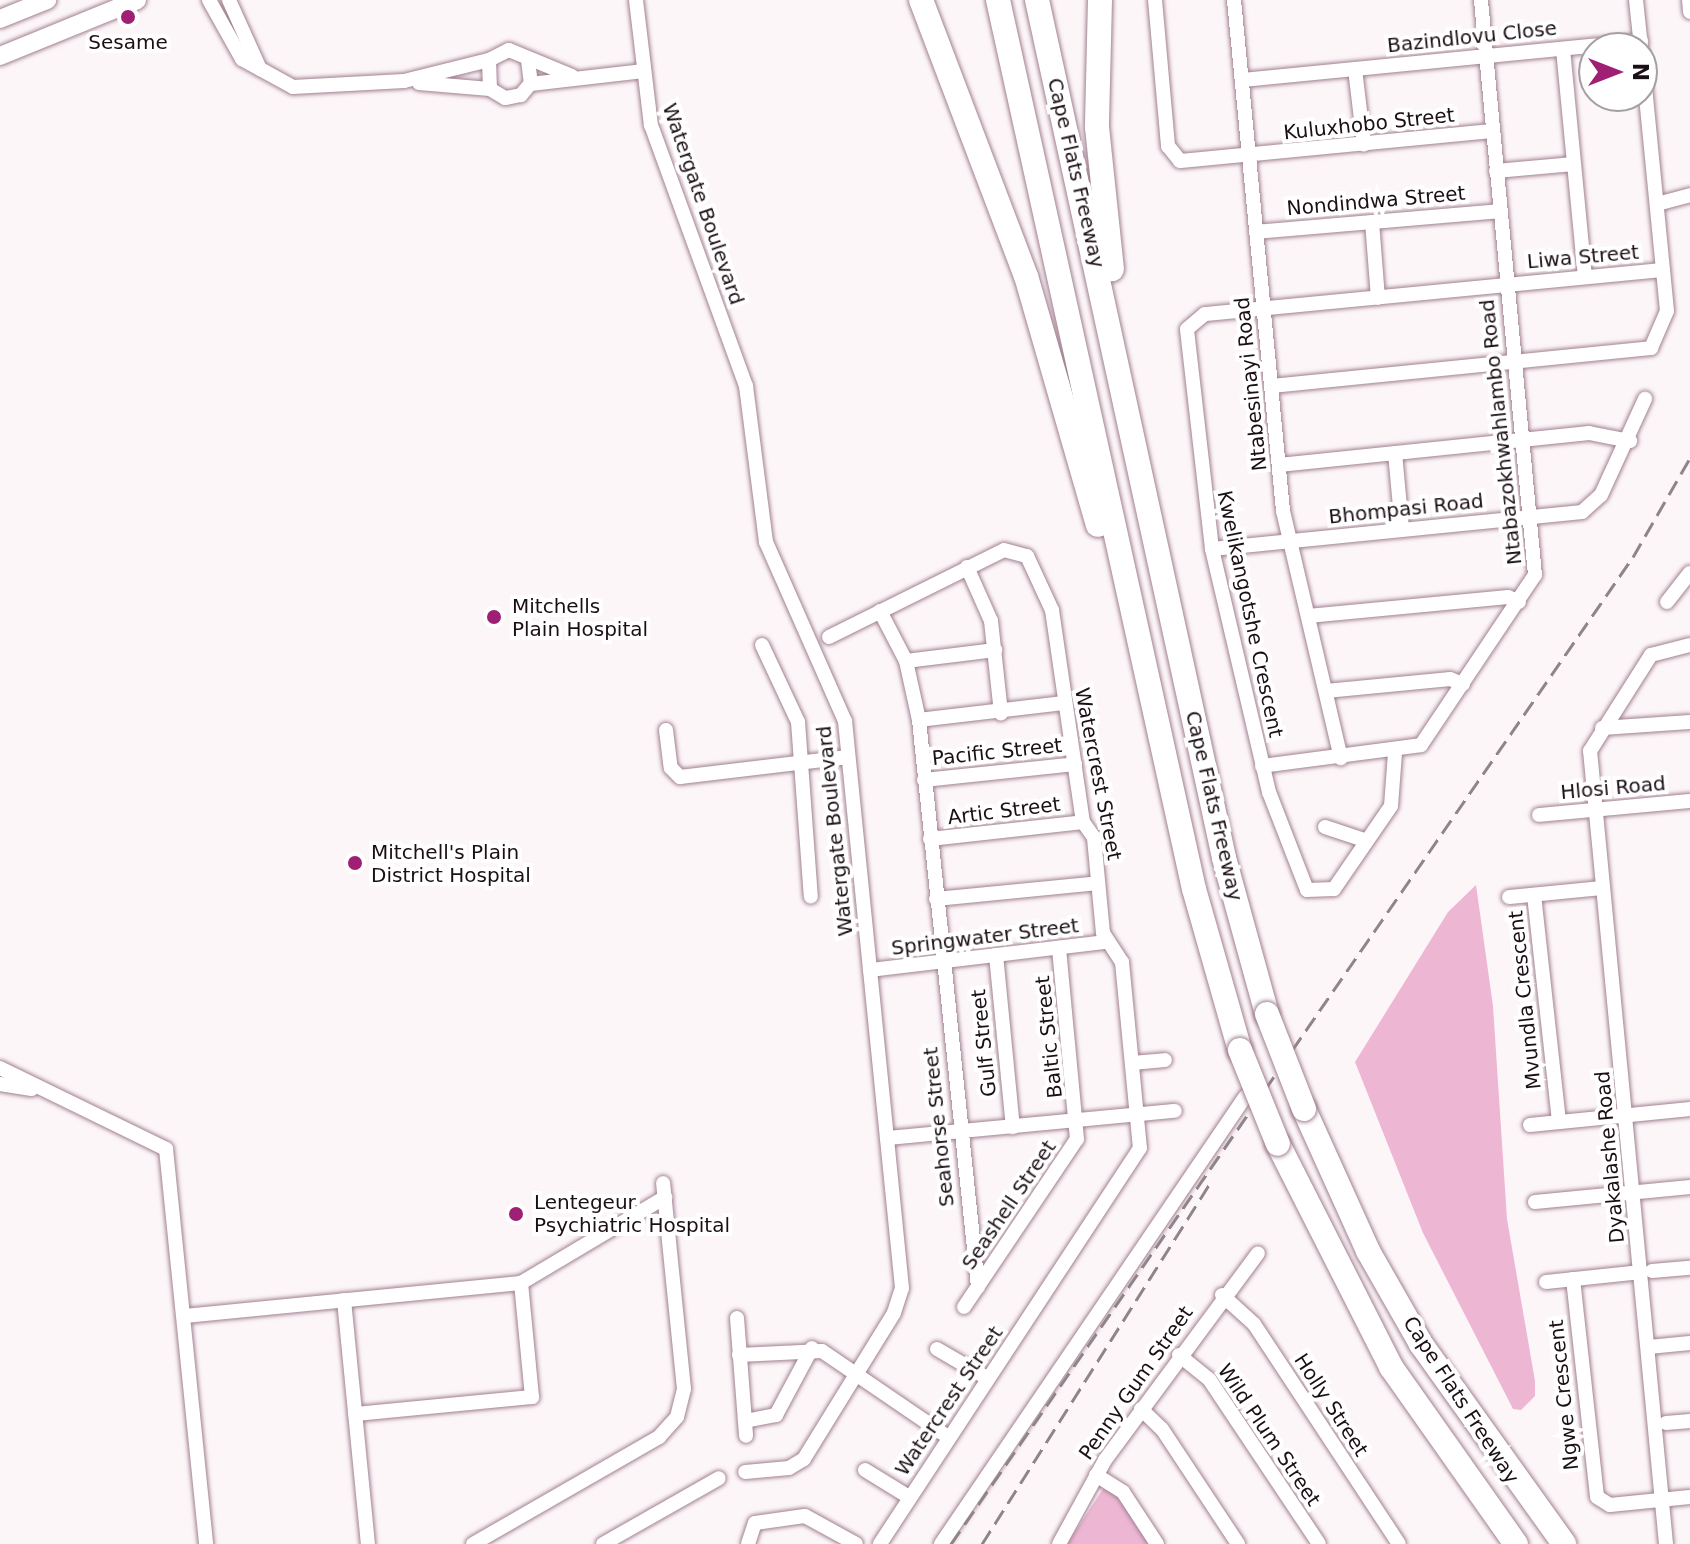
<!DOCTYPE html>
<style>
body{margin:0}
#map{position:relative;width:1690px;height:1544px;overflow:hidden;background:#fdf6f9;font-family:"DejaVu Sans",sans-serif}
div>[style]{position:absolute}
.green>*{inset:0;background:#edb7d4}
.roads{filter:drop-shadow(0 0 2px #a18091) drop-shadow(0 0 2px #a18091)}
.street>*{height:14px;margin:-7px;padding:0 7px;transform-origin:7px;border-radius:7px;background:#fff}
.secondary>*{height:18px;margin:-9px;padding:0 9px;transform-origin:9px;border-radius:9px;background:#fff}
.highway>*{height:24px;margin:-12px;padding:0 12px;transform-origin:12px;border-radius:12px;background:#fff}
.rail>*{height:3px;margin-top:-1.5px;transform-origin:0;background:repeating-linear-gradient(90deg,#8e8489 0 16px,transparent 0 24px)}
.bridges{filter:drop-shadow(0 0 2px #a18091) drop-shadow(0 0 2px #a18091)}
.highway-bridge>*{height:24px;margin:-12px;padding:0 12px;transform-origin:12px;border-radius:12px;background:#fff}
.dots>*{width:22px;height:22px;translate:-50% -50%;box-sizing:border-box;border:4px solid #fff;border-radius:50%}
span{translate:-50% -50%;white-space:nowrap;text-align:center;line-height:1.15;-webkit-text-stroke:8px #fff;paint-order:stroke}
.street-label{font-size:20px;color:#1b0f16}
.poi-label{font-size:20px;color:#1b0f16}
.left{translate:0 -50%;text-align:left}
.north{position:absolute;left:1578px;top:32px;width:80px;height:80px;box-sizing:border-box;background:#fff;border:2px solid #a49fa2;border-radius:50%;rotate:90deg;font-size:22px;font-weight:700;line-height:32px;text-align:center;color:#1b0f16}
.north::after{content:'';display:block;margin:auto;width:28px;height:36px;background:#9e1f73;clip-path:polygon(50% 0,100% 100%,50% 72%,0 100%)}
</style>
<div id="map">
<div class="green">
<div style="clip-path:polygon(1476px 885px,1493px 1006px,1507px 1219px,1535px 1381px,1535px 1396px,1521px 1410px,1513px 1409px,1423px 1233px,1355px 1062px,1448px 912px)"></div>
<div style="clip-path:polygon(1103px 1489px,1117px 1495px,1149px 1544px,1067px 1544px)"></div>
</div>
<div class="roads">
<div class="street">
<div style="left:209px;top:0;width:68px;rotate:60.8deg"></div>
<div style="left:242px;top:59px;width:58px;rotate:28.8deg"></div>
<div style="left:293px;top:87px;width:111px;rotate:-3.1deg"></div>
<div style="left:404px;top:81px;width:88px;rotate:-13.9deg"></div>
<div style="left:229px;top:0;width:76px;rotate:65.8deg"></div>
<div style="left:636px;top:0;width:126px;rotate:83.2deg"></div>
<div style="left:651px;top:125px;width:278px;rotate:70deg"></div>
<div style="left:746px;top:386px;width:157px;rotate:82.7deg"></div>
<div style="left:766px;top:542px;width:196px;rotate:66.2deg"></div>
<div style="left:845px;top:721px;width:570px;rotate:84.26deg"></div>
<div style="left:902px;top:1288px;width:26px;rotate:108deg"></div>
<div style="left:894px;top:1313px;width:172px;rotate:121.7deg"></div>
<div style="left:804px;top:1459px;width:17px;rotate:149deg"></div>
<div style="left:789px;top:1468px;width:44px;rotate:174.8deg"></div>
<div style="left:1155px;top:0;width:147px;rotate:84.9deg"></div>
<div style="left:1168px;top:146px;width:19px;rotate:51deg"></div>
<div style="left:1180px;top:161px;width:314px;rotate:-5.5deg"></div>
<div style="left:1234px;top:0;width:513px;rotate:84.52deg"></div>
<div style="left:1283px;top:511px;width:254px;rotate:76.8deg"></div>
<div style="left:1636px;top:0;width:47px;rotate:83.9deg"></div>
<div style="left:1689px;top:0;width:12px;rotate:85deg"></div>
<div style="left:1563px;top:49px;width:229px;rotate:84.5deg"></div>
<div style="left:528px;top:60px;width:23px;rotate:83deg"></div>
<div style="left:531px;top:83px;width:16px;rotate:130deg"></div>
<div style="left:521px;top:95px;width:16px;rotate:169deg"></div>
<div style="left:505px;top:98px;width:17px;rotate:-149deg"></div>
<div style="left:490px;top:89px;width:29px;rotate:-92deg"></div>
<div style="left:489px;top:60px;width:22px;rotate:-27deg"></div>
<div style="left:509px;top:50px;width:68px;rotate:22.4deg"></div>
<div style="left:1355px;top:69px;width:76px;rotate:83.2deg"></div>
<div style="left:1242px;top:80px;width:401px;rotate:-5.6deg"></div>
<div style="left:419px;top:83px;width:71px;rotate:4.8deg"></div>
<div style="left:531px;top:84px;width:113px;rotate:-6.6deg"></div>
<div style="left:1496px;top:171px;width:78px;rotate:-5.1deg"></div>
<div style="left:1657px;top:204px;width:34px;rotate:-15deg"></div>
<div style="left:1372px;top:222px;width:76px;rotate:85.5deg"></div>
<div style="left:1256px;top:232px;width:245px;rotate:-4.9deg"></div>
<div style="left:1271px;top:386px;width:382px;rotate:-5.7deg"></div>
<div style="left:1651px;top:348px;width:40px;rotate:-66.6deg"></div>
<div style="left:1667px;top:311px;width:257px;rotate:-95.6deg"></div>
<div style="left:1395px;top:453px;width:76px;rotate:84.7deg"></div>
<div style="left:1279px;top:465px;width:312px;rotate:-5.9deg"></div>
<div style="left:1589px;top:433px;width:42px;rotate:11deg"></div>
<div style="left:1212px;top:549px;width:372px;rotate:-5.7deg"></div>
<div style="left:1582px;top:512px;width:25px;rotate:-42deg"></div>
<div style="left:1601px;top:495px;width:106px;rotate:-65.4deg"></div>
<div style="left:967px;top:567px;width:59px;rotate:66deg"></div>
<div style="left:991px;top:621px;width:93px;rotate:83.8deg"></div>
<div style="left:1667px;top:602px;width:37px;rotate:-52deg"></div>
<div style="left:880px;top:611px;width:56px;rotate:62.5deg"></div>
<div style="left:906px;top:661px;width:60px;rotate:77.6deg"></div>
<div style="left:919px;top:720px;width:570px;rotate:84.06deg"></div>
<div style="left:1308px;top:616px;width:201px;rotate:-5.4deg"></div>
<div style="left:1508px;top:597px;width:12px;rotate:24deg"></div>
<div style="left:829px;top:637px;width:195px;rotate:-26.4deg"></div>
<div style="left:1004px;top:550px;width:24px;rotate:15deg"></div>
<div style="left:1027px;top:556px;width:60px;rotate:65.2deg"></div>
<div style="left:1052px;top:610px;width:214px;rotate:81.7deg"></div>
<div style="left:1083px;top:822px;width:19px;rotate:55deg"></div>
<div style="left:1094px;top:838px;width:95px;rotate:84.6deg"></div>
<div style="left:1103px;top:933px;width:35px;rotate:57deg"></div>
<div style="left:1122px;top:962px;width:187px;rotate:84.5deg"></div>
<div style="left:1140px;top:1148px;width:474px;rotate:123.3deg"></div>
<div style="left:762px;top:645px;width:85px;rotate:64.9deg"></div>
<div style="left:798px;top:722px;width:175px;rotate:85.8deg"></div>
<div style="left:906px;top:661px;width:90px;rotate:-7deg"></div>
<div style="left:1326px;top:691px;width:125px;rotate:-5.5deg"></div>
<div style="left:1450px;top:679px;width:14px;rotate:21deg"></div>
<div style="left:919px;top:720px;width:145px;rotate:-6.7deg"></div>
<div style="left:1602px;top:728px;width:88px;rotate:-3.9deg"></div>
<div style="left:666px;top:730px;width:38px;rotate:83deg"></div>
<div style="left:671px;top:768px;width:13px;rotate:45deg"></div>
<div style="left:680px;top:777px;width:169px;rotate:-6.8deg"></div>
<div style="left:1395px;top:753px;width:53px;rotate:94.3deg"></div>
<div style="left:1391px;top:806px;width:101px;rotate:124.5deg"></div>
<div style="left:1334px;top:889px;width:27px;rotate:178deg"></div>
<div style="left:1307px;top:890px;width:105px;rotate:-111.2deg"></div>
<div style="left:1269px;top:792px;width:250px;rotate:-103.2deg"></div>
<div style="left:1212px;top:549px;width:221px;rotate:-96.5deg"></div>
<div style="left:1187px;top:329px;width:23px;rotate:-40deg"></div>
<div style="left:1205px;top:314px;width:460px;rotate:-5.5deg"></div>
<div style="left:1262px;top:766px;width:160px;rotate:-7.5deg"></div>
<div style="left:1421px;top:745px;width:205px;rotate:-56.2deg"></div>
<div style="left:1535px;top:575px;width:578px;rotate:-95.37deg"></div>
<div style="left:924px;top:780px;width:152px;rotate:-6deg"></div>
<div style="left:1539px;top:815px;width:152px;rotate:-5.3deg"></div>
<div style="left:1325px;top:827px;width:44px;rotate:18.4deg"></div>
<div style="left:930px;top:839px;width:154px;rotate:-6.3deg"></div>
<div style="left:1534px;top:895px;width:228px;rotate:83.7deg"></div>
<div style="left:1509px;top:897px;width:94px;rotate:-5.5deg"></div>
<div style="left:936px;top:899px;width:163px;rotate:-5.6deg"></div>
<div style="left:996px;top:955px;width:173px;rotate:84.4deg"></div>
<div style="left:870px;top:970px;width:237px;rotate:-6.8deg"></div>
<div style="left:1132px;top:1063px;width:33px;rotate:-5deg"></div>
<div style="left:0;top:1068px;width:185px;rotate:26deg"></div>
<div style="left:166px;top:1149px;width:397px;rotate:84.2deg"></div>
<div style="left:0;top:1084px;width:32px;rotate:9deg"></div>
<div style="left:1530px;top:1125px;width:161px;rotate:-5.7deg"></div>
<div style="left:887px;top:1138px;width:289px;rotate:-5.4deg"></div>
<div style="left:1535px;top:1202px;width:156px;rotate:-5.5deg"></div>
<div style="left:1652px;top:1271px;width:38px;rotate:-5deg"></div>
<div style="left:1573px;top:1279px;width:219px;rotate:83.7deg"></div>
<div style="left:1597px;top:1497px;width:15px;rotate:32deg"></div>
<div style="left:1610px;top:1505px;width:80px;rotate:-5.7deg"></div>
<div style="left:1546px;top:1282px;width:96px;rotate:-6deg"></div>
<div style="left:1222px;top:1295px;width:43px;rotate:42.2deg"></div>
<div style="left:1254px;top:1324px;width:263px;rotate:56.6deg"></div>
<div style="left:344px;top:1300px;width:245px;rotate:84.4deg"></div>
<div style="left:964px;top:1307px;width:202px;rotate:-56.1deg"></div>
<div style="left:1077px;top:1139px;width:192px;rotate:-95.4deg"></div>
<div style="left:184px;top:1316px;width:339px;rotate:-5.6deg"></div>
<div style="left:521px;top:1283px;width:168px;rotate:-30.8deg"></div>
<div style="left:737px;top:1318px;width:118px;rotate:85.6deg"></div>
<div style="left:1649px;top:1347px;width:41px;rotate:-5.6deg"></div>
<div style="left:937px;top:1349px;width:58px;rotate:30.1deg"></div>
<div style="left:739px;top:1355px;width:83px;rotate:-2.8deg"></div>
<div style="left:822px;top:1351px;width:153px;rotate:34.3deg"></div>
<div style="left:1179px;top:1355px;width:38px;rotate:39deg"></div>
<div style="left:1209px;top:1379px;width:198px;rotate:56.3deg"></div>
<div style="left:1141px;top:1409px;width:29px;rotate:44deg"></div>
<div style="left:1162px;top:1429px;width:138px;rotate:56.5deg"></div>
<div style="left:355px;top:1414px;width:178px;rotate:-5.5deg"></div>
<div style="left:532px;top:1397px;width:115px;rotate:-95.5deg"></div>
<div style="left:745px;top:1421px;width:32px;rotate:-11deg"></div>
<div style="left:776px;top:1415px;width:76px;rotate:-61.8deg"></div>
<div style="left:1666px;top:1423px;width:24px;rotate:-5deg"></div>
<div style="left:865px;top:1470px;width:52px;rotate:31.5deg"></div>
<div style="left:1096px;top:1475px;width:32px;rotate:32deg"></div>
<div style="left:1123px;top:1492px;width:62px;rotate:56.8deg"></div>
<div style="left:473px;top:1544px;width:215px;rotate:-29.9deg"></div>
<div style="left:659px;top:1437px;width:27px;rotate:-48deg"></div>
<div style="left:677px;top:1417px;width:29px;rotate:-76deg"></div>
<div style="left:684px;top:1389px;width:207px;rotate:-95.8deg"></div>
<div style="left:603px;top:1544px;width:133px;rotate:-29.6deg"></div>
<div style="left:748px;top:1544px;width:22px;rotate:-72deg"></div>
<div style="left:755px;top:1523px;width:50px;rotate:-8deg"></div>
<div style="left:805px;top:1516px;width:58px;rotate:28.8deg"></div>
<div style="left:941px;top:1544px;width:541px;rotate:-55.78deg"></div>
<div style="left:1059px;top:1544px;width:96px;rotate:-61.3deg"></div>
<div style="left:1105px;top:1460px;width:257px;rotate:-53.5deg"></div>
<div style="left:1666px;top:1544px;width:797px;rotate:-95.47deg"></div>
<div style="left:1590px;top:751px;width:114px;rotate:-57.6deg"></div>
<div style="left:1651px;top:655px;width:40px;rotate:-14.4deg"></div>
</div>
<div class="secondary">
<div style="left:0;top:19px;width:51px;rotate:-22deg"></div>
<div style="left:0;top:56px;width:148px;rotate:-22.2deg"></div>
</div>
<div class="highway">
<div style="left:921px;top:0;width:295px;rotate:69.2deg"></div>
<div style="left:1026px;top:276px;width:259px;rotate:73.9deg"></div>
<div style="left:998px;top:0;width:910px;rotate:77.57deg"></div>
<div style="left:1194px;top:889px;width:167px;rotate:74.1deg"></div>
<div style="left:1037px;top:0;width:878px;rotate:77.7deg"></div>
<div style="left:1224px;top:858px;width:162px;rotate:74.6deg"></div>
<div style="left:1100px;top:0;width:127px;rotate:91.4deg"></div>
<div style="left:1097px;top:127px;width:143px;rotate:84deg"></div>
<div style="left:1304px;top:1109px;width:156px;rotate:65.7deg"></div>
<div style="left:1368px;top:1251px;width:107px;rotate:60.3deg"></div>
<div style="left:1421px;top:1344px;width:246px;rotate:54.4deg"></div>
<div style="left:1278px;top:1144px;width:250px;rotate:63.1deg"></div>
<div style="left:1391px;top:1367px;width:217px;rotate:54.8deg"></div>
</div>
</div>
<div class="rail">
<div style="left:951px;top:1544px;width:1200px;rotate:-55.36deg"></div>
<div style="left:1633px;top:557px;width:114px;rotate:-60.1deg"></div>
<div style="left:982px;top:1544px;width:427px;rotate:-57.7deg"></div>
</div>
<div class="bridges">
<div class="highway-bridge">
<div style="left:1267px;top:1014px;width:102px;rotate:68.7deg"></div>
<div style="left:1240px;top:1050px;width:101px;rotate:68deg"></div>
</div>
</div>
<div class="dots">
<div style="left:128px;top:17px;background:#9e1f73"></div>
<div style="left:494px;top:617px;background:#9e1f73"></div>
<div style="left:355px;top:863px;background:#9e1f73"></div>
<div style="left:516px;top:1214px;background:#9e1f73"></div>
</div>
<div class="street-label">
<span style="left:1472px;top:37px;rotate:-6deg">Bazindlovu Close</span>
<span style="left:1369px;top:124px;rotate:-6deg">Kuluxhobo Street</span>
<span style="left:1076px;top:173px;rotate:77deg">Cape Flats Freeway</span>
<span style="left:1376px;top:201px;rotate:-5deg">Nondindwa Street</span>
<span style="left:703px;top:204px;rotate:71deg">Watergate Boulevard</span>
<span style="left:1583px;top:257px;rotate:-5deg">Liwa Street</span>
<span style="left:1251px;top:384px;rotate:-96deg">Ntabesinayi Road</span>
<span style="left:1501px;top:432px;rotate:-96deg">Ntabazokhwahlambo Road</span>
<span style="left:1406px;top:509px;rotate:-6deg">Bhompasi Road</span>
<span style="left:1250px;top:614px;rotate:78deg">Kwelikangotshe Crescent</span>
<span style="left:997px;top:752px;rotate:-6deg">Pacific Street</span>
<span style="left:1098px;top:774px;rotate:79deg">Watercrest Street</span>
<span style="left:1613px;top:788px;rotate:-5deg">Hlosi Road</span>
<span style="left:1214px;top:806px;rotate:77deg">Cape Flats Freeway</span>
<span style="left:1004px;top:811px;rotate:-7deg">Artic Street</span>
<span style="left:835px;top:831px;rotate:-96deg">Watergate Boulevard</span>
<span style="left:985px;top:937px;rotate:-7deg">Springwater Street</span>
<span style="left:1525px;top:1000px;rotate:-96deg">Mvundla Crescent</span>
<span style="left:1049px;top:1037px;rotate:-96deg">Baltic Street</span>
<span style="left:984px;top:1043px;rotate:-96deg">Gulf Street</span>
<span style="left:939px;top:1127px;rotate:-96deg">Seahorse Street</span>
<span style="left:1610px;top:1157px;rotate:-95deg">Dyakalashe Road</span>
<span style="left:1009px;top:1205px;rotate:-56deg">Seashell Street</span>
<span style="left:1136px;top:1383px;rotate:-55deg">Penny Gum Street</span>
<span style="left:1564px;top:1395px;rotate:-96deg">Ngwe Crescent</span>
<span style="left:1461px;top:1400px;rotate:57deg">Cape Flats Freeway</span>
<span style="left:949px;top:1401px;rotate:-56deg">Watercrest Street</span>
<span style="left:1331px;top:1405px;rotate:57deg">Holly Street</span>
<span style="left:1269px;top:1435px;rotate:56deg">Wild Plum Street</span>
</div>
<div class="poi-label">
<span style="left:128px;top:42px">Sesame</span>
<span class="left" style="left:512px;top:618px">Mitchells<br>Plain Hospital</span>
<span class="left" style="left:371px;top:864px">Mitchell's Plain<br>District Hospital</span>
<span class="left" style="left:534px;top:1214px">Lentegeur<br>Psychiatric Hospital</span>
</div>
<div class="north">N</div>
</div>
